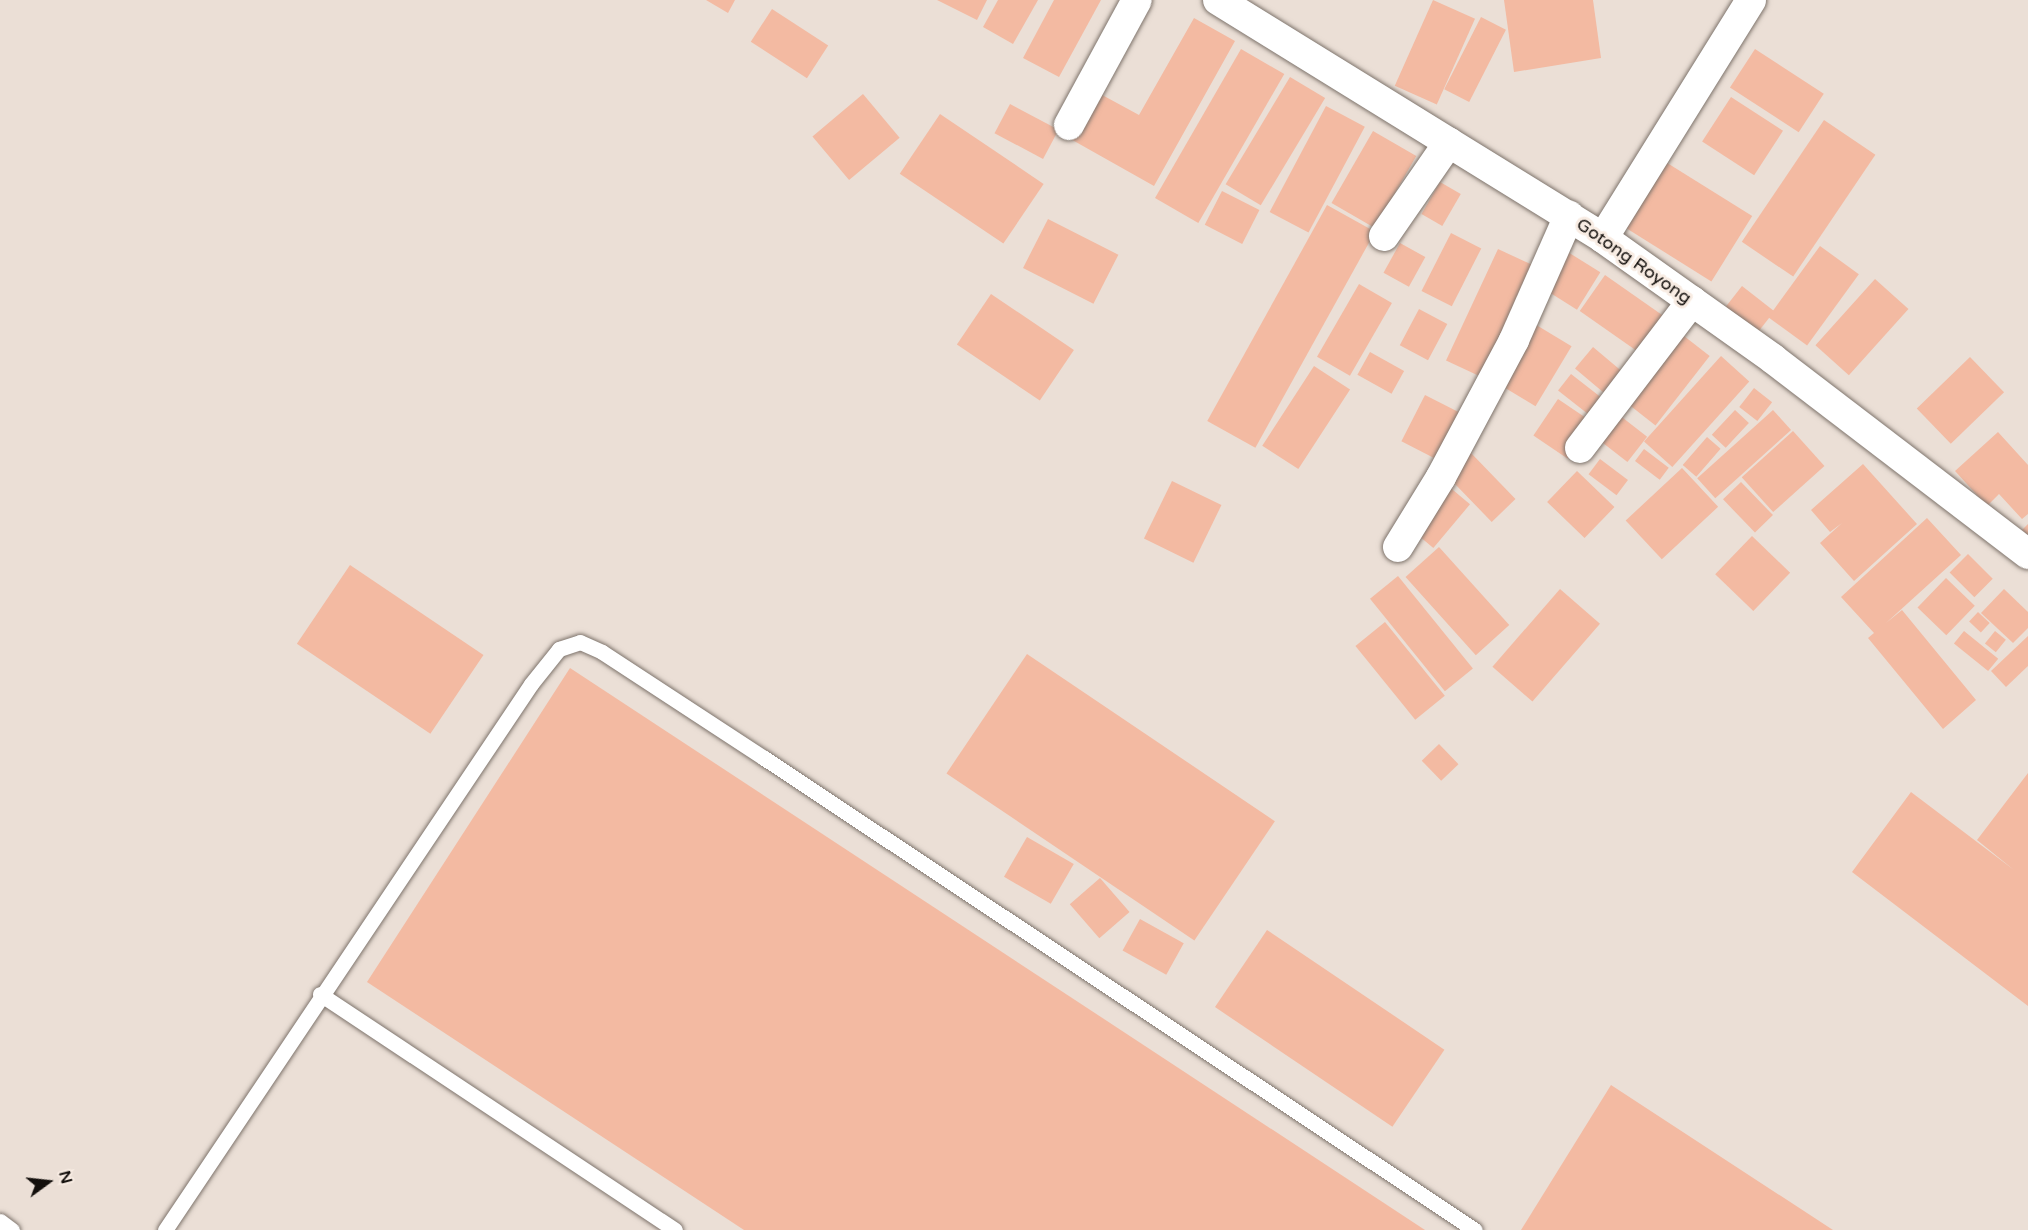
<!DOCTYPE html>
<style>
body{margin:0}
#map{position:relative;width:2028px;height:1230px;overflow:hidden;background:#ebdfd6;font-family:"Varela Round",sans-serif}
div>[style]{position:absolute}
.building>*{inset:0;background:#f3baa2;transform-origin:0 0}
.roads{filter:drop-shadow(0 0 2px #7e746c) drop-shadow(0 0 2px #7e746c)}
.service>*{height:15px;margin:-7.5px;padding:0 7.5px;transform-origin:7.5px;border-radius:7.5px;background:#fff}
.minor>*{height:30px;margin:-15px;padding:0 15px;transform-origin:15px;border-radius:15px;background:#fff}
span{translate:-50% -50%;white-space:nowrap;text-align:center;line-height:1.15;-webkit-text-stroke:6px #f8ece3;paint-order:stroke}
.street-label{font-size:18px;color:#14100d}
.north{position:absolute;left:18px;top:1152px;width:60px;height:60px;-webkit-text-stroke:4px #f8ece3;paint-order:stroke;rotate:75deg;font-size:16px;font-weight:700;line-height:24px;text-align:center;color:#14100d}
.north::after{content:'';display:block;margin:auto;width:21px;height:27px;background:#14100d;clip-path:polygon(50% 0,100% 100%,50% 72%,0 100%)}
</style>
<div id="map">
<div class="building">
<div style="clip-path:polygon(706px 0,735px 0,728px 13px)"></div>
<div style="clip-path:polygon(937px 0,987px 0,977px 20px)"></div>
<div style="clip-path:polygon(998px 0,1038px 0,1013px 44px,983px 27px)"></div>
<div style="clip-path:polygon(1054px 0,1101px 0,1059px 77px,1023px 58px)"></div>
<div style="left:1433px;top:0;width:46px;height:94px;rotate:24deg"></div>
<div style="clip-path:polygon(1504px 0,1593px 0,1601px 58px,1514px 72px)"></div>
<div style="left:772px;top:9px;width:67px;height:39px;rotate:33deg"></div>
<div style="left:1481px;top:17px;width:28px;height:81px;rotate:27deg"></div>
<div style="clip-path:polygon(1194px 18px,1235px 41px,1154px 186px,1067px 137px,1093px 90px,1139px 115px)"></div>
<div style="left:1241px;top:49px;width:50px;height:172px;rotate:30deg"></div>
<div style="left:1755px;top:49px;width:82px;height:46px;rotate:33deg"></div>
<div style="left:1290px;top:77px;width:41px;height:125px;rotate:31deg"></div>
<div style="left:863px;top:94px;width:57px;height:66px;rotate:50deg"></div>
<div style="left:1731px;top:97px;width:62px;height:53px;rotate:33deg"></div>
<div style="left:1010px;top:104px;width:55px;height:33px;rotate:28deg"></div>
<div style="left:1326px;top:106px;width:44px;height:120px;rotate:28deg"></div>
<div style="left:940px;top:114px;width:125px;height:72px;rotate:34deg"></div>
<div style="left:1824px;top:120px;width:62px;height:147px;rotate:34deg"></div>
<div style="left:1373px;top:131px;width:50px;height:83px;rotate:30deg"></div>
<div style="left:1664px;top:161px;width:104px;height:77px;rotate:32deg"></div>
<div style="left:1440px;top:182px;width:24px;height:37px;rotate:30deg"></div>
<div style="left:1222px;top:191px;width:42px;height:38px;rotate:27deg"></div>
<div style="left:1327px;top:205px;width:55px;height:247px;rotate:29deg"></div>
<div style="left:1048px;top:219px;width:79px;height:55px;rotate:27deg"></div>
<div style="left:1451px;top:233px;width:34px;height:65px;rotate:27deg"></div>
<div style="left:1400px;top:243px;width:29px;height:34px;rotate:29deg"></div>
<div style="left:1820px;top:246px;width:48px;height:88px;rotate:36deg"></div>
<div style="left:1498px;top:249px;width:42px;height:123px;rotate:25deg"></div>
<div style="left:1563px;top:249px;width:44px;height:44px;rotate:32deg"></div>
<div style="left:1605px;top:275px;width:85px;height:44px;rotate:35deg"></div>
<div style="left:1875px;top:279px;width:45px;height:89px;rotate:42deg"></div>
<div style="left:1359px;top:284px;width:38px;height:84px;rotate:30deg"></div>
<div style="left:1742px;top:286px;width:41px;height:33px;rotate:38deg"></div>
<div style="left:991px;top:294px;width:100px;height:61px;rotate:34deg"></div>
<div style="left:1419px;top:309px;width:32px;height:41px;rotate:28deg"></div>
<div style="left:1533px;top:323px;width:45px;height:70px;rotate:31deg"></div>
<div style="left:1675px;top:329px;width:44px;height:88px;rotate:38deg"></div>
<div style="left:1593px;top:347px;width:38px;height:28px;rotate:40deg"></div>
<div style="left:1370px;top:352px;width:39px;height:26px;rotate:29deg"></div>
<div style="left:1721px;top:356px;width:38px;height:115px;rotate:42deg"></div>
<div style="left:1970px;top:357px;width:49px;height:74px;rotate:46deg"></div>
<div style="left:1314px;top:366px;width:43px;height:95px;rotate:33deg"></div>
<div style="left:1571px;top:374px;width:42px;height:21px;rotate:38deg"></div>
<div style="left:1754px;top:388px;width:23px;height:24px;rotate:38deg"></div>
<div style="left:1425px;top:395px;width:42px;height:52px;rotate:27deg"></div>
<div style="left:1558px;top:399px;width:41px;height:44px;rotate:34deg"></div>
<div style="left:1735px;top:410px;width:19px;height:34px;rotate:43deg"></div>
<div style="left:1773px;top:410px;width:27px;height:102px;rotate:48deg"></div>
<div style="left:1614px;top:411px;width:42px;height:32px;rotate:38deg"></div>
<div style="left:1793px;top:431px;width:47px;height:69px;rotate:48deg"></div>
<div style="clip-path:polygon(1998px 432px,2028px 465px,2028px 514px,2022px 519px,1999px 494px,1987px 506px,1955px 471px)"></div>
<div style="left:1707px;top:437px;width:18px;height:37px;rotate:41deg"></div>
<div style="left:1644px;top:449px;width:31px;height:15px;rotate:37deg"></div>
<div style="left:1471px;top:453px;width:64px;height:33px;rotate:46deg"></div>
<div style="left:1600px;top:459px;width:35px;height:19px;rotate:37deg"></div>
<div style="clip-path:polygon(1863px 464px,1917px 524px,1854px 581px,1820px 543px,1842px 523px,1830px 532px,1811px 510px)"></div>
<div style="left:1682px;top:468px;width:53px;height:77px;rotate:47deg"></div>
<div style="left:1577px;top:471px;width:52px;height:43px;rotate:44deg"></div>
<div style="left:1172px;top:481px;width:55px;height:64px;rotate:26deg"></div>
<div style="left:1741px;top:482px;width:46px;height:25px;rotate:46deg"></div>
<div style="left:1447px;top:485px;width:30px;height:57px;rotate:40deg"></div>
<div style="clip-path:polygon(1927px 518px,1961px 555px,1886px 623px,1902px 610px,1976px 700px,1943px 729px,1868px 638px,1874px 633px,1841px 597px)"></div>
<div style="clip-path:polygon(2028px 524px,2028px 536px,2022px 530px)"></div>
<div style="left:1752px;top:536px;width:53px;height:53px;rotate:44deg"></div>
<div style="left:1439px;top:547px;width:105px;height:45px;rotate:48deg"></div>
<div style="left:1968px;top:554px;width:35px;height:26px;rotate:45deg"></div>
<div style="left:350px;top:565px;width:161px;height:95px;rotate:34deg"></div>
<div style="left:1398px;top:576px;width:119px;height:36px;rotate:51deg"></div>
<div style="left:1946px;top:578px;width:40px;height:41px;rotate:44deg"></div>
<div style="left:1560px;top:589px;width:53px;height:103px;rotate:41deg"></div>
<div style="clip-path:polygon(2004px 589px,2028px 612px,2028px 628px,2013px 643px,1981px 613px)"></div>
<div style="left:1978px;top:612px;width:16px;height:13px;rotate:43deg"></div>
<div style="left:1385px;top:622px;width:95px;height:38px;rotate:51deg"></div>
<div style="left:1964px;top:631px;width:44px;height:16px;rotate:39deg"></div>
<div style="left:1995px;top:631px;width:14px;height:16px;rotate:39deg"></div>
<div style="clip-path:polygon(2028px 636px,2028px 666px,2006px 687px,1991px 671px)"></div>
<div style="left:1027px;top:654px;width:299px;height:144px;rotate:34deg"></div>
<div style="clip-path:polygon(570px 668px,1425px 1230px,744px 1230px,367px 982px)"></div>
<div style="left:1439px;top:744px;width:28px;height:24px;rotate:46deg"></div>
<div style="clip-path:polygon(2028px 773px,2028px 1006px,1852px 872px,1911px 792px,2014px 870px,1977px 840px)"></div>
<div style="left:1027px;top:837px;width:54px;height:46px;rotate:30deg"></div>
<div style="left:1100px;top:878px;width:45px;height:40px;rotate:49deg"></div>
<div style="left:1140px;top:919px;width:50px;height:36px;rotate:29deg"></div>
<div style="left:1267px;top:930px;width:214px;height:93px;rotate:34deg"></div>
<div style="clip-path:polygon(1611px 1085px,1833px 1230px,1521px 1230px)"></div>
</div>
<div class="roads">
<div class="service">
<div style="left:320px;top:994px;width:426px;rotate:33.6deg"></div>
<div style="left:0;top:1221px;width:15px;rotate:37deg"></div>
<div style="left:165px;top:1230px;width:657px;rotate:-56.16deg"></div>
<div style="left:531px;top:684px;width:45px;rotate:-51.3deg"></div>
<div style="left:559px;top:649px;width:22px;rotate:-18deg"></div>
<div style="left:580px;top:642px;width:24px;rotate:24deg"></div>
<div style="left:602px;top:652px;width:194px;rotate:33.2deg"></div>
<div style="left:764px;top:758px;width:853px;rotate:33.58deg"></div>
</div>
<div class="minor">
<div style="left:1218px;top:0;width:453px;rotate:31.7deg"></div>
<div style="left:1603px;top:238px;width:209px;rotate:35.4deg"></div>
<div style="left:1773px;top:359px;width:321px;rotate:37.4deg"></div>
<div style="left:1069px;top:125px;width:142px;rotate:-61.5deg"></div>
<div style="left:1384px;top:236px;width:114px;rotate:-55.3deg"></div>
<div style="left:1603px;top:238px;width:280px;rotate:-58.1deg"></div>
<div style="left:1580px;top:448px;width:185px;rotate:-52.7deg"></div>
<div style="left:1398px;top:547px;width:82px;rotate:-58.4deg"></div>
<div style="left:1441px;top:477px;width:155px;rotate:-61.9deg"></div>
<div style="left:1514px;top:340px;width:136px;rotate:-66.1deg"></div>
</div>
</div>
<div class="street-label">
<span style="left:1634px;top:261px;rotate:35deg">Gotong Royong</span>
</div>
<div class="north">N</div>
</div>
